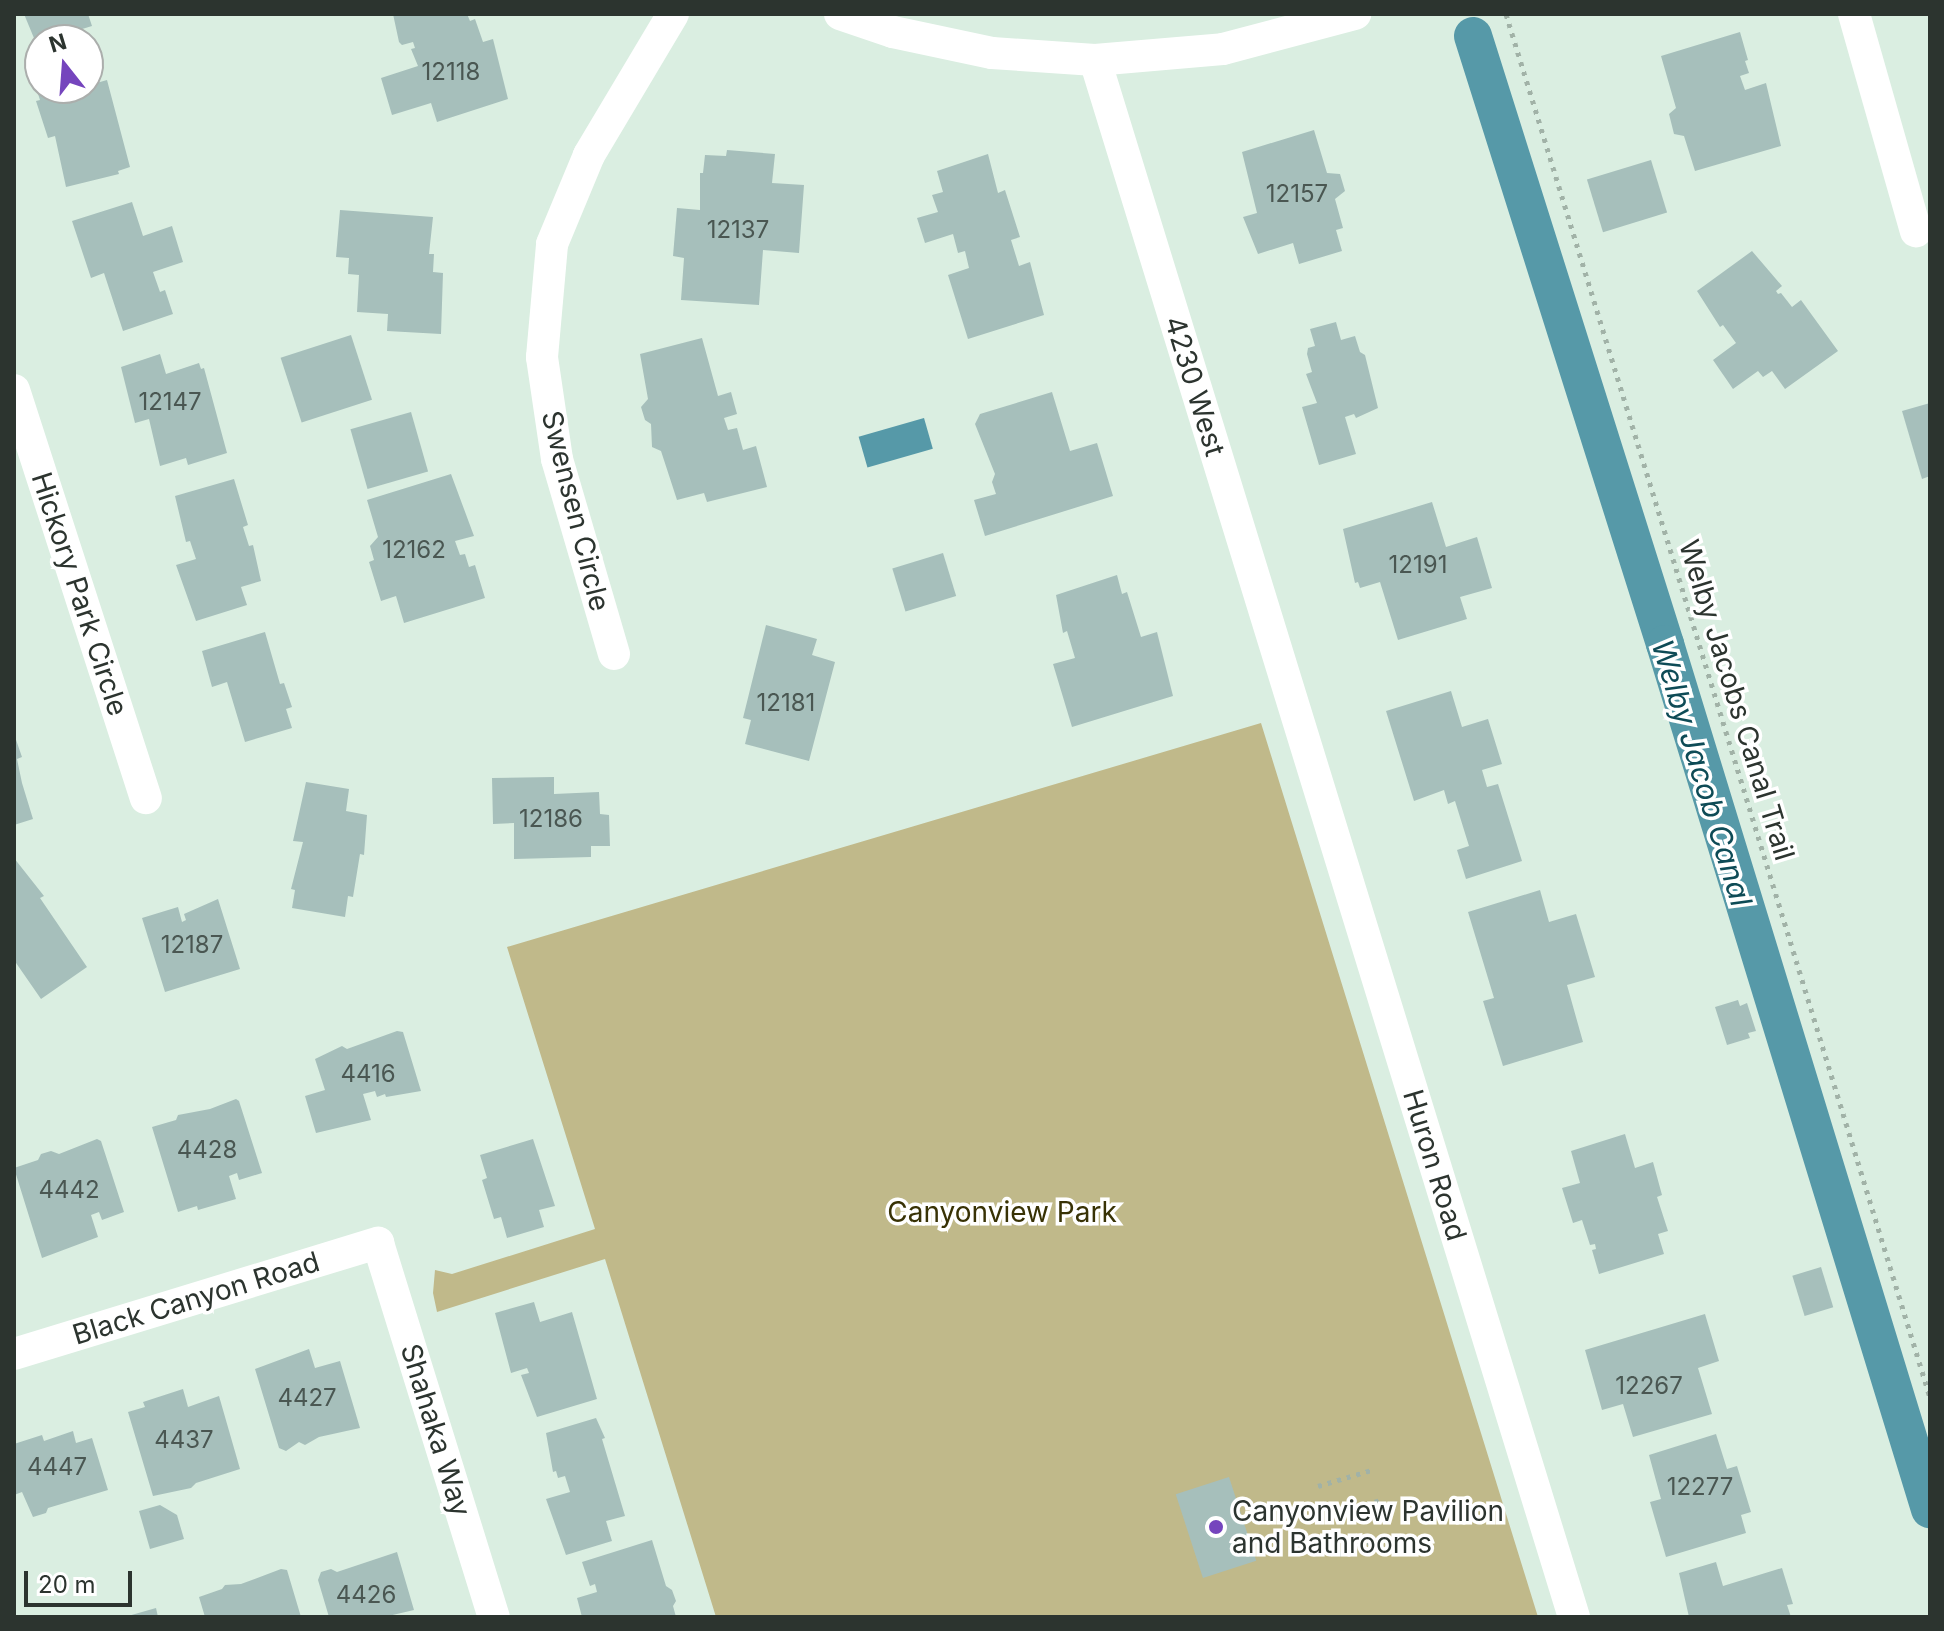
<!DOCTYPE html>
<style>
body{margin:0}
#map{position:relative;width:1944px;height:1631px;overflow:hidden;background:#daeee1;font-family:Inter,sans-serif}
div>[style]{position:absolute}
.green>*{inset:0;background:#c0b98a}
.water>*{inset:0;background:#5699a8;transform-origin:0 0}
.canal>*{height:38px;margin:-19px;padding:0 19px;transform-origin:19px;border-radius:19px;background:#5699a8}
.building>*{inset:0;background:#a6bfbb;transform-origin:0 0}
.path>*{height:5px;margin-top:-2.5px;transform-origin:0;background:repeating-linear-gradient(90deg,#a1b2a7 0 4px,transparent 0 10px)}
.street>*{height:32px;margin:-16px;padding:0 16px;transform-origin:16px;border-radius:16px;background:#fff}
.dots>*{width:22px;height:22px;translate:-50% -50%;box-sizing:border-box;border:4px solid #fff;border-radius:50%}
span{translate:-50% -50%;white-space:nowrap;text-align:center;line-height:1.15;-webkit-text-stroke:7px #fff;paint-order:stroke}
.number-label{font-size:24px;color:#4a5752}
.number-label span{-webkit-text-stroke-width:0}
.street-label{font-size:28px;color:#2c342f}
.park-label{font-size:28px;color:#383205}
.poi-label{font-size:28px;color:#2c342f}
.left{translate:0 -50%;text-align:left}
.water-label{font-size:30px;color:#0e4b56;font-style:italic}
.frame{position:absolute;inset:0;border:16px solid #2c342f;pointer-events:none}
.north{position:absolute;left:24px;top:24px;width:80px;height:80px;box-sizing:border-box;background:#fff;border:2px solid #abaeac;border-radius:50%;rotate:343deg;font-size:22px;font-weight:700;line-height:32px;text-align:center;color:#2c342f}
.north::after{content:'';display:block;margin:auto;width:28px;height:36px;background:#7545bd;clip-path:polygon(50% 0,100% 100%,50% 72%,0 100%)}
.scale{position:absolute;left:24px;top:1571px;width:108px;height:36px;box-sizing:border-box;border:4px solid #2c342f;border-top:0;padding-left:10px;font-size:24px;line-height:28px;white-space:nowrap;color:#2c342f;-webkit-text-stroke:6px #fff;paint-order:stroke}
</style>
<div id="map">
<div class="green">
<div style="clip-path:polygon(1261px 723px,1538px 1617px,716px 1617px,605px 1259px,437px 1312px,433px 1293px,435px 1270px,452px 1274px,595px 1229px,507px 947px)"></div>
</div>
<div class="water">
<div style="left:924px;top:418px;width:32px;height:68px;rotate:74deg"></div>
</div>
<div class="canal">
<div style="left:1473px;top:36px;width:638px;rotate:72.47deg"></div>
<div style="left:1665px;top:644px;width:905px;rotate:72.97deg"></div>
</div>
<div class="building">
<div style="clip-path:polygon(24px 14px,88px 14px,92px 26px,36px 43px)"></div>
<div style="clip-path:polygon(393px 14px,467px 14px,470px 21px,475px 19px,483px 42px,493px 39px,508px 99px,437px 122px,431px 103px,392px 115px,381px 78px,418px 66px,411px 49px,415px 48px,413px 42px,402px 45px,399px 42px)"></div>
<div style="clip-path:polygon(1740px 32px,1748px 60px,1745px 61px,1749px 73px,1740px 76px,1745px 90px,1766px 83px,1781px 146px,1695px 171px,1684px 136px,1674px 134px,1669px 114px,1676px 108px,1661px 56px)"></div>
<div style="clip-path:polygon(40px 79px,40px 88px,79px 88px,107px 80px,130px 167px,118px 171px,119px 174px,66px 187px,55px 136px,48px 138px,36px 101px,40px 100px,34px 81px)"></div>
<div style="clip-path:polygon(1314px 130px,1327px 173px,1340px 174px,1345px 191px,1335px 199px,1343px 228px,1336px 230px,1342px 251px,1299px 264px,1293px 243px,1258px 254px,1243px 217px,1257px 213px,1242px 152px)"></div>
<div style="clip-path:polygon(727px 150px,775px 154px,772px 183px,804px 185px,799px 253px,763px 250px,759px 305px,681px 300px,684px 258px,673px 256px,677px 208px,700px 210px,700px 173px,703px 173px,705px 155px,726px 156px)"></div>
<div style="clip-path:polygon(988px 154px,998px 193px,1005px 190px,1020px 237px,1011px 240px,1019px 266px,1030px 262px,1044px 315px,968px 339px,948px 275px,969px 268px,965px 251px,958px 253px,953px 234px,925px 243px,917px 218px,938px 212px,932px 195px,943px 192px,937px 171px)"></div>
<div style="left:1651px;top:160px;width:55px;height:67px;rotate:73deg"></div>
<div style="clip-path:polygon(132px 202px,143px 236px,172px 226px,183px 262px,153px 272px,160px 292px,165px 290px,173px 314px,123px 331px,104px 273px,91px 278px,72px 221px)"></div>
<div style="clip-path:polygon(340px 210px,433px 217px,429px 254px,434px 254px,433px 272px,443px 273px,441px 334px,387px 331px,388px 314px,357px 312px,359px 275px,348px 274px,349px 258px,336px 257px)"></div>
<div style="clip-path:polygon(1752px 251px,1782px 286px,1776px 291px,1778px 294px,1781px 293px,1792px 307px,1801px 300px,1838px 351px,1785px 389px,1772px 371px,1763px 377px,1758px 371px,1733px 389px,1713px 360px,1736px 343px,1723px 325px,1720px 327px,1697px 291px)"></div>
<div style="clip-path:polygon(1336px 322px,1341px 340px,1355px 336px,1360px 352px,1365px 355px,1378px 408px,1356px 418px,1354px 414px,1345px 417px,1356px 454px,1319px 465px,1302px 407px,1317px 403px,1306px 374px,1312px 372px,1307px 354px,1308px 348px,1315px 346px,1310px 329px)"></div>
<div style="left:351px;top:335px;width:68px;height:74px;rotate:72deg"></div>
<div style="clip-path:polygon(702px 338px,718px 396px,731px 392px,737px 414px,724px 418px,728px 430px,737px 428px,743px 450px,756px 446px,767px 487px,707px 502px,704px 493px,677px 500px,661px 451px,652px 447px,651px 424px,645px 420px,641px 407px,648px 399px,640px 354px)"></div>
<div style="clip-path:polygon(160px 354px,166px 374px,199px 363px,201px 369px,204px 368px,227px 453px,188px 465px,186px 458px,160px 466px,149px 419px,135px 423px,121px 367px)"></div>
<div style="clip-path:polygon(1052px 392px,1070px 451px,1097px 443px,1113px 496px,985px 536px,974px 500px,996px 494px,992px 482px,995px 474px,975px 424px,980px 414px)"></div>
<div style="clip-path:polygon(1930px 403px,1930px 476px,1922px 479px,1902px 411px)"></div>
<div style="left:411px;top:412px;width:62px;height:63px;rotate:74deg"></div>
<div style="clip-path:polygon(451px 474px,474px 536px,455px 541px,460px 555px,465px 554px,469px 567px,475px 565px,485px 598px,404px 623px,396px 596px,381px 601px,369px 562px,374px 560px,370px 546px,378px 537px,367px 500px)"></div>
<div style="clip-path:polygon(234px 479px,248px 525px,243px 527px,249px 546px,253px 545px,261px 581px,241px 587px,247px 605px,196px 621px,176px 565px,196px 559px,190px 541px,186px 542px,175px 496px)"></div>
<div style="clip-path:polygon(1432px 502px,1446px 547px,1477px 537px,1492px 588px,1460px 597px,1467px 619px,1398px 640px,1380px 582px,1360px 588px,1358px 582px,1355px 583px,1343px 529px)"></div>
<div style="left:943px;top:553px;width:45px;height:53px;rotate:73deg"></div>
<div style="clip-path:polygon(1117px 575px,1122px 594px,1127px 592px,1141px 637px,1157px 632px,1173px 696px,1072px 727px,1053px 664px,1075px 658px,1067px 631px,1063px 633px,1056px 595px)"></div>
<div style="clip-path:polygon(766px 625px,817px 639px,812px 655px,835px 662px,809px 761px,745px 744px,751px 720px,743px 718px)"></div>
<div style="clip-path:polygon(265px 632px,280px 684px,284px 683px,292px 707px,286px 709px,292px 728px,245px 742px,227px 682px,212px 687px,202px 651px)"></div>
<div style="clip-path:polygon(1451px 691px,1462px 727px,1488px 719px,1502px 764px,1482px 770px,1487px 787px,1498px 784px,1522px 861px,1466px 879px,1457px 850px,1469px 846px,1455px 801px,1448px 804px,1444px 790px,1414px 801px,1386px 711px)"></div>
<div style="clip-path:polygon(14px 734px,22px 757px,17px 759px,22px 783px,33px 819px,14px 825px)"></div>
<div style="clip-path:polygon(554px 777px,554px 794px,599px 792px,600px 814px,609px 815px,610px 846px,591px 846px,591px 857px,514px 859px,514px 823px,493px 824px,492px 778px)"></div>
<div style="clip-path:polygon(306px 782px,349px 789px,346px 811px,367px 815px,364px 855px,360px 854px,353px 897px,348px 896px,345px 917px,292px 908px,295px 890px,291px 889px,303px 842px,293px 841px)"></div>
<div style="clip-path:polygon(14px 858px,44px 896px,40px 898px,87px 967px,41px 999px,14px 960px)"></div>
<div style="clip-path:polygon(1540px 890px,1549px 922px,1576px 914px,1595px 977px,1567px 985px,1583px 1042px,1503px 1066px,1483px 1001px,1494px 998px,1468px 912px)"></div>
<div style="clip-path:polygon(218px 899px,240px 969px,165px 992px,142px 918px,178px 907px,182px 922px,186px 920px,184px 914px)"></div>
<div style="clip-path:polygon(1738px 1000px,1740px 1006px,1747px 1003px,1756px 1031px,1748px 1033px,1750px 1038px,1727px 1045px,1715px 1007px)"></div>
<div style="clip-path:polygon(397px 1031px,403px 1032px,421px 1091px,386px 1097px,385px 1094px,377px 1097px,375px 1091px,363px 1094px,371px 1120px,316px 1133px,305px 1096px,325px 1090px,315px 1059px,342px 1046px,347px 1049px)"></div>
<div style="clip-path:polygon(236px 1099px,239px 1101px,262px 1173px,239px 1180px,237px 1173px,229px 1176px,236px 1199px,198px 1210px,197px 1206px,178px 1212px,152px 1127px,176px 1120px,178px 1115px,210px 1109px)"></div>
<div style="clip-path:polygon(1625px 1134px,1635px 1168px,1653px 1162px,1662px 1195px,1657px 1197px,1668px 1231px,1658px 1234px,1664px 1254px,1599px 1274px,1592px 1250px,1596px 1249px,1595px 1244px,1590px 1245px,1582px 1220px,1573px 1223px,1562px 1188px,1580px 1183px,1571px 1151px)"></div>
<div style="clip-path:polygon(97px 1139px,101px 1141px,124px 1212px,102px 1220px,99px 1212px,91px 1215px,98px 1237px,42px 1258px,14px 1168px,38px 1160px,41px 1154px,51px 1151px,59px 1154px)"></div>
<div style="clip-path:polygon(533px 1139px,555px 1206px,539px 1210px,544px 1227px,507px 1238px,501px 1217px,494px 1219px,482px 1180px,487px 1178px,480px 1155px)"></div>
<div style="left:1821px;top:1267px;width:42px;height:30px;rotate:73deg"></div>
<div style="clip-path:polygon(534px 1302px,540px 1322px,572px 1312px,597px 1399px,537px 1417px,521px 1375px,529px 1373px,527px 1368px,511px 1373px,495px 1313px)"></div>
<div style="clip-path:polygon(1705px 1314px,1719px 1361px,1698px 1368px,1712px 1414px,1633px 1437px,1623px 1404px,1602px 1410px,1585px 1350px)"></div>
<div style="clip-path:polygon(309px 1349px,315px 1368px,340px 1361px,360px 1428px,319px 1437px,305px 1445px,299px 1442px,286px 1451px,279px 1448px,255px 1369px)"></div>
<div style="clip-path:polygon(183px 1389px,188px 1407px,219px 1396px,240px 1469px,196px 1483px,191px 1488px,153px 1496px,128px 1412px,145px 1407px,143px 1402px)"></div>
<div style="clip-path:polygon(596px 1418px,605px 1438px,602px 1439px,625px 1516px,606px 1521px,612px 1541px,566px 1555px,546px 1499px,570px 1492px,565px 1476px,558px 1478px,556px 1471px,553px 1472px,546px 1433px)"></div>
<div style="clip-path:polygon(73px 1431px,76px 1443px,92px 1438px,108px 1490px,48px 1508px,46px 1513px,33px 1517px,22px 1492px,14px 1495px,14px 1444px,42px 1435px,44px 1441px)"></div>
<div style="clip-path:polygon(1716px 1434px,1727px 1469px,1737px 1466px,1751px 1512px,1741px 1515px,1746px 1533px,1666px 1557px,1650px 1502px,1661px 1499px,1649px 1455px)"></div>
<div style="left:1229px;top:1477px;width:88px;height:56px;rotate:72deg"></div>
<div style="clip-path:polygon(160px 1505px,177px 1515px,184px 1539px,150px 1549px,139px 1511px)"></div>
<div style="clip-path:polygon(652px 1540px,666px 1586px,672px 1590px,676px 1601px,673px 1606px,676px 1617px,582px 1617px,577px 1598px,597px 1592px,595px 1584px,590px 1586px,582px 1562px)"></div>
<div style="clip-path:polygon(397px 1552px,414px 1610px,384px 1617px,329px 1617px,318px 1580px,321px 1572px,331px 1569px,337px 1572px)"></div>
<div style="clip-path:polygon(1716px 1562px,1723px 1586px,1782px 1568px,1793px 1604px,1787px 1605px,1791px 1617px,1689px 1617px,1679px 1573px)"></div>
<div style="clip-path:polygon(281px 1569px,287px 1570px,301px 1617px,205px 1617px,199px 1597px,222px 1589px,225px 1585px,241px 1584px)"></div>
<div style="clip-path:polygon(156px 1608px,158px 1617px,129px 1617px,128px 1616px)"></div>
</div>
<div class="path">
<div style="left:1506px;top:14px;width:1447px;rotate:72.96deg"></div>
<div style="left:1318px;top:1486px;width:59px;rotate:-16.6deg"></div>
<div style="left:1327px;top:1516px;width:59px;rotate:-16.6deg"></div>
<div style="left:1339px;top:1554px;width:60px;rotate:-18.4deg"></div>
</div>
<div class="street">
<div style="left:840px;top:14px;width:56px;rotate:18.8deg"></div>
<div style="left:893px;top:32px;width:101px;rotate:12deg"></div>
<div style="left:992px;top:53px;width:103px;rotate:3.9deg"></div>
<div style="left:1095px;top:60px;width:128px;rotate:-4.9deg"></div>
<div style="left:1223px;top:49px;width:137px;rotate:-14.9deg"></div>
<div style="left:1854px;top:14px;width:226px;rotate:74.1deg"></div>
<div style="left:1095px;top:60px;width:1629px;rotate:72.9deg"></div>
<div style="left:14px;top:390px;width:429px;rotate:72.1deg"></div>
<div style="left:614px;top:654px;width:203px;rotate:-106.3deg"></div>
<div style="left:557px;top:459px;width:103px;rotate:-98.4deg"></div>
<div style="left:542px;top:357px;width:113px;rotate:-84.9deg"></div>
<div style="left:552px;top:244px;width:96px;rotate:-67.4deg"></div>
<div style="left:589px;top:155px;width:164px;rotate:-59.2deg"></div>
<div style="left:14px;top:1354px;width:381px;rotate:-17deg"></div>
<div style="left:378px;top:1243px;width:392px;rotate:72.8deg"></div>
</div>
<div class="dots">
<div style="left:1216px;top:1527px;background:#7545bd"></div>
</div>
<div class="number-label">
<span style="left:451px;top:72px">12118</span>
<span style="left:1297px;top:194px">12157</span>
<span style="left:738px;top:230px">12137</span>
<span style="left:170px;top:402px">12147</span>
<span style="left:414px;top:550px">12162</span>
<span style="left:1418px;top:565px">12191</span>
<span style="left:786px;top:703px">12181</span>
<span style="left:551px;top:819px">12186</span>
<span style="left:192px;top:945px">12187</span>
<span style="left:368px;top:1074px">4416</span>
<span style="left:207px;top:1150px">4428</span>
<span style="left:69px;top:1190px">4442</span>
<span style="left:1649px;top:1386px">12267</span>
<span style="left:307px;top:1398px">4427</span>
<span style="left:184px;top:1440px">4437</span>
<span style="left:57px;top:1467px">4447</span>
<span style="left:1700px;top:1487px">12277</span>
<span style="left:366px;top:1595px">4426</span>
</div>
<div class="street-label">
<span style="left:1195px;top:386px;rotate:73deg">4230 West</span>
<span style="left:576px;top:511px;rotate:76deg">Swensen Circle</span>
<span style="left:80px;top:594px;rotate:72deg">Hickory Park Circle</span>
<span style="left:1737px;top:700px;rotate:73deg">Welby Jacobs Canal Trail</span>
<span style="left:1435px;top:1165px;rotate:73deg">Huron Road</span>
<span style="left:196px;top:1298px;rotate:-17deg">Black Canyon Road</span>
<span style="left:436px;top:1430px;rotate:73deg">Shahaka Way</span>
</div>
<div class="park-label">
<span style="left:1002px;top:1212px">Canyonview Park</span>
</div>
<div class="poi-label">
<span class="left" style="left:1232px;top:1527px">Canyonview Pavilion<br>and Bathrooms</span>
</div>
<div class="water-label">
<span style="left:1702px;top:773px;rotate:73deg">Welby Jacob Canal</span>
</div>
<div class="frame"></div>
<div class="north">N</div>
<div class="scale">20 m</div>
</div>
